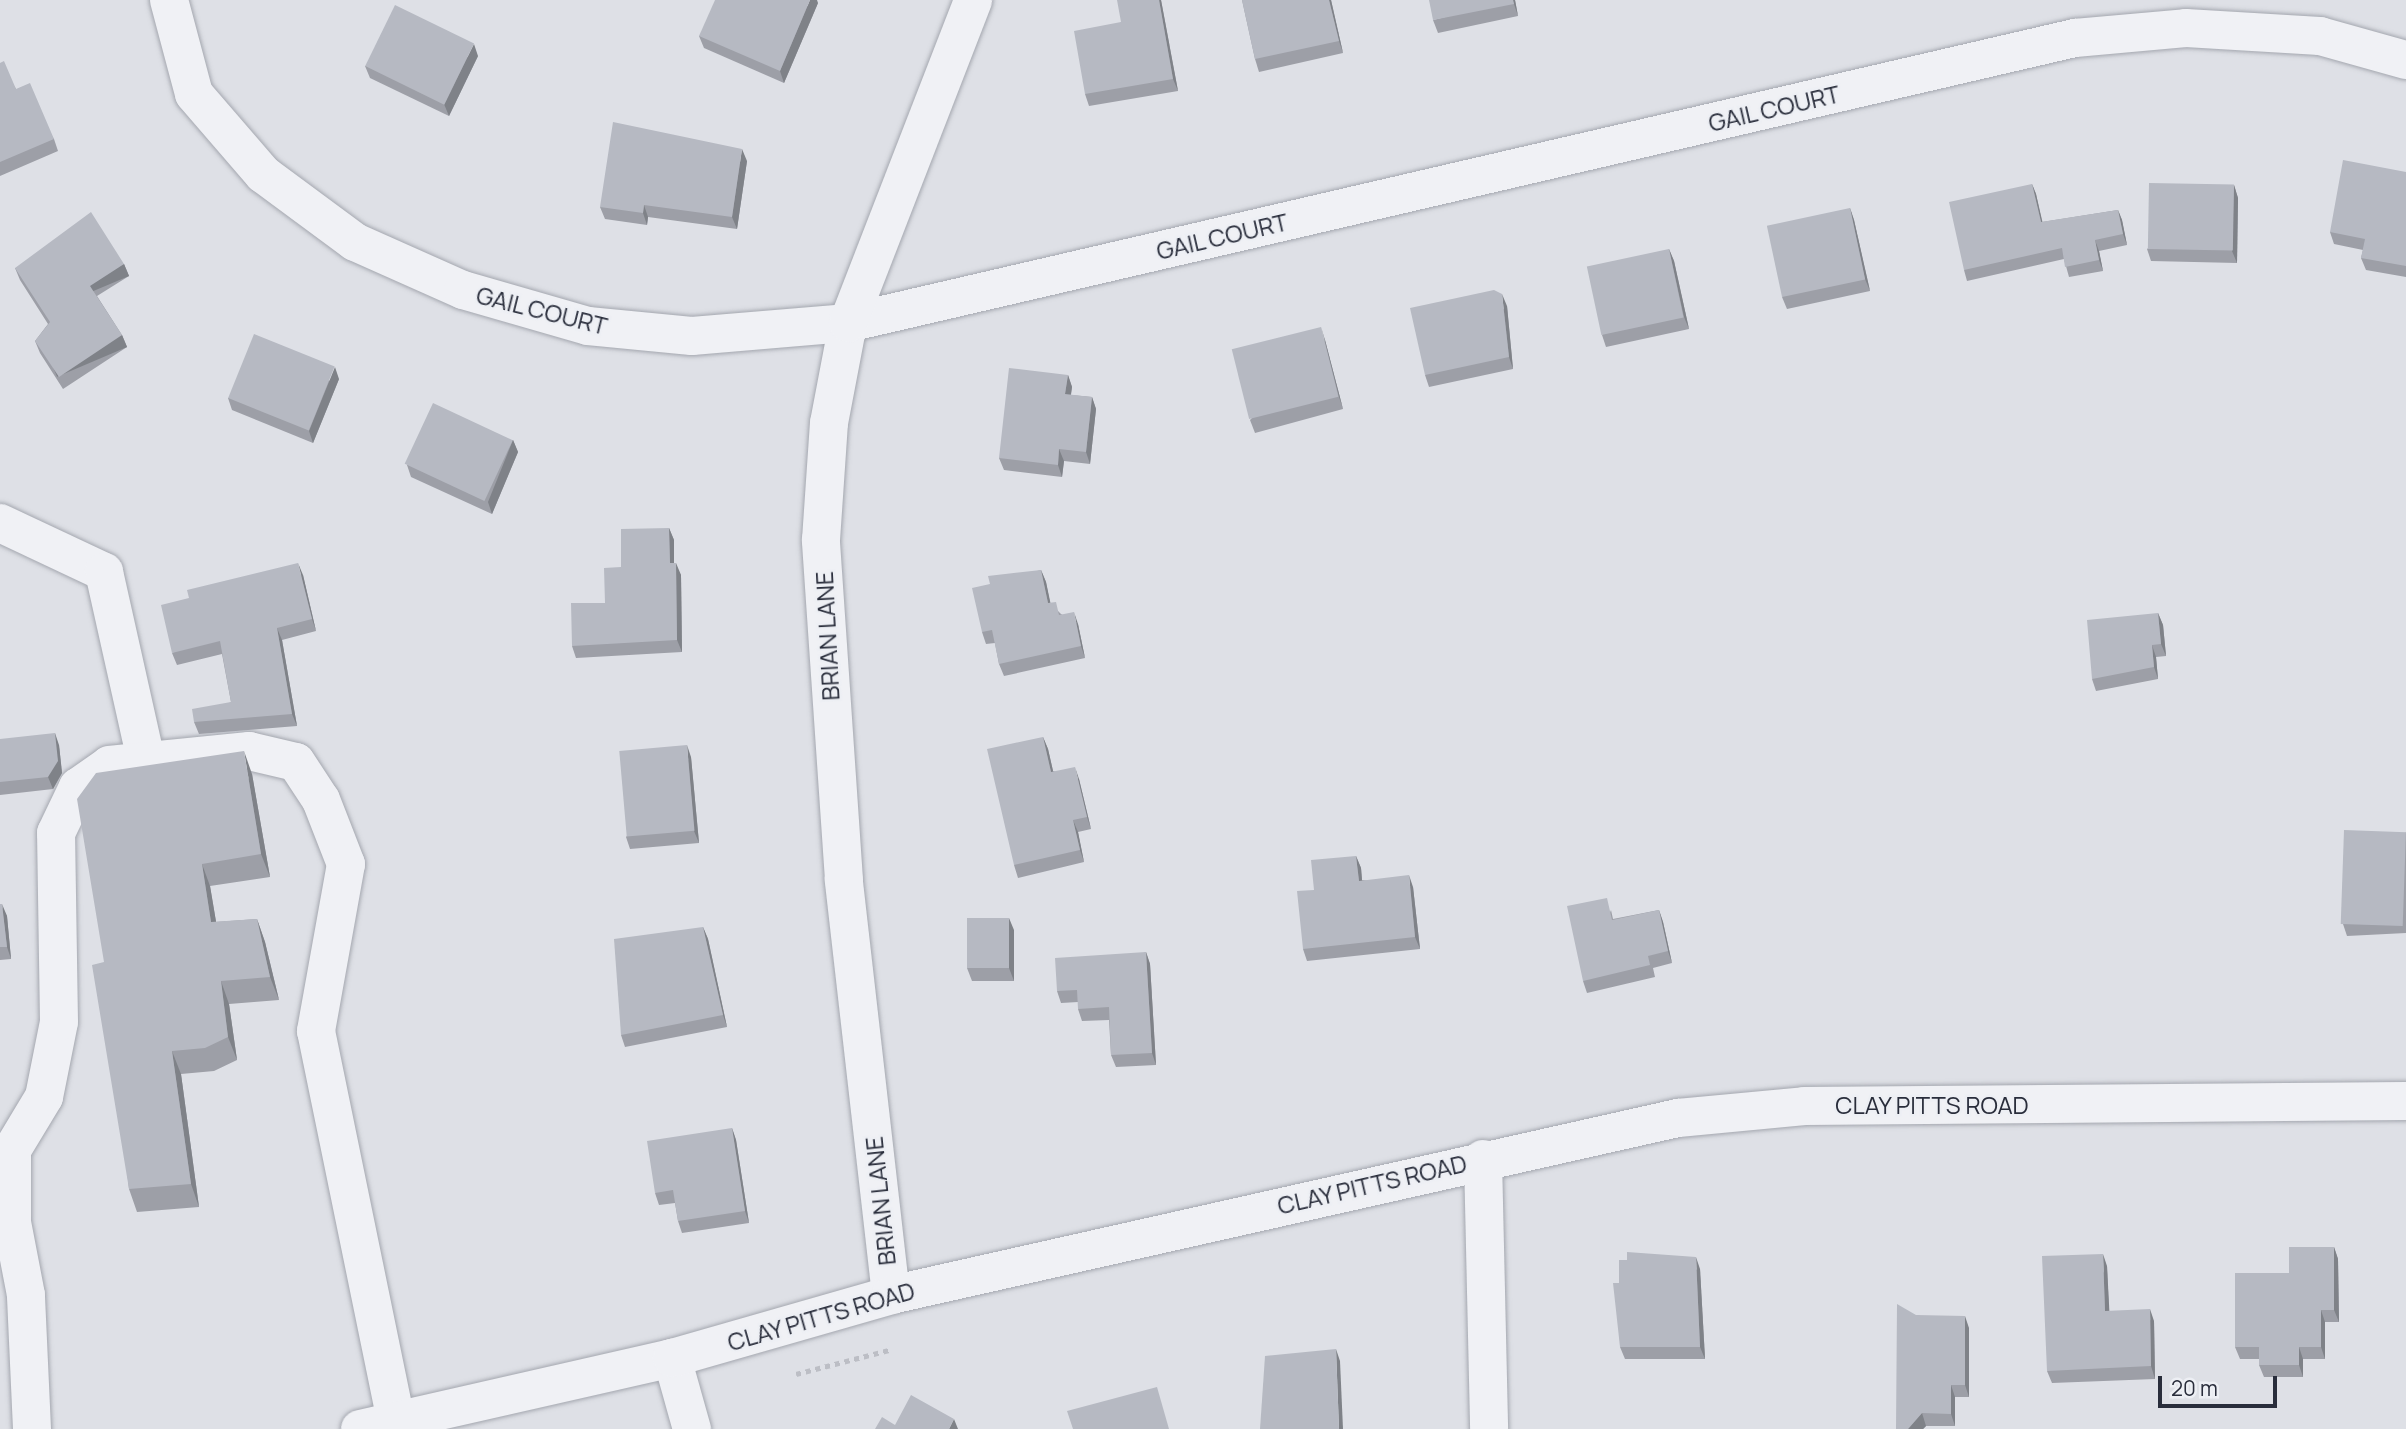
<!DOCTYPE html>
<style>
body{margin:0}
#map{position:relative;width:2406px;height:1429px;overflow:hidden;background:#dee0e6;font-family:Manrope,sans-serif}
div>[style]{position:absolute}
.path>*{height:4.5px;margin-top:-2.25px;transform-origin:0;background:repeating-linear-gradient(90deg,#bcbec5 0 5px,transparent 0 10px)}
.roads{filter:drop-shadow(0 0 2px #a4a7af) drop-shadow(0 0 2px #a4a7af)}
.minor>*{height:38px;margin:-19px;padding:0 19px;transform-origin:19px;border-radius:19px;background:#f0f1f5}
.wall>*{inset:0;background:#9d9fa7}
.shaded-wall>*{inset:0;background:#7f8288;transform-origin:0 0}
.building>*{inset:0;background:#b6b9c2;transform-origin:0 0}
span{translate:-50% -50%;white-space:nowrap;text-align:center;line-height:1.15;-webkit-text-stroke:5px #edeff4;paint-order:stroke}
.street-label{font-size:24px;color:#292d3b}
.scale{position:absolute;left:2158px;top:1376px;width:119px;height:32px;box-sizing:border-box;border:4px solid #292d3b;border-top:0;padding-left:9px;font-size:21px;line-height:24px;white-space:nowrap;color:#292d3b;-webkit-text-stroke:5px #edeff4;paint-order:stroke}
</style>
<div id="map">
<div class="path">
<div style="left:796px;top:1374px;width:96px;rotate:-14.5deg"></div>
</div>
<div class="roads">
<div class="minor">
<div style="left:169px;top:0;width:97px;rotate:75.1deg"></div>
<div style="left:194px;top:94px;width:106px;rotate:49.2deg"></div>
<div style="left:263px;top:174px;width:114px;rotate:36.5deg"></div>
<div style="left:355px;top:242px;width:118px;rotate:24deg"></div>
<div style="left:463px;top:290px;width:130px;rotate:16.1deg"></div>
<div style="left:588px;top:326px;width:104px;rotate:5.5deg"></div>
<div style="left:692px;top:336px;width:157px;rotate:-4.8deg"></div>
<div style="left:848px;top:323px;width:1260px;rotate:-13.08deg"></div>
<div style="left:2075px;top:38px;width:111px;rotate:-5.1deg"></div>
<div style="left:2186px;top:28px;width:134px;rotate:3.4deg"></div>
<div style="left:2320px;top:36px;width:89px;rotate:15.6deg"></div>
<div style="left:0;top:523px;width:115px;rotate:25.2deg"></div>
<div style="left:104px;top:572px;width:193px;rotate:77.4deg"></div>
<div style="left:1483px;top:1159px;width:270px;rotate:88.7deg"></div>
<div style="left:891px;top:1295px;width:418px;rotate:-96.5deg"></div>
<div style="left:844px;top:880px;width:341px;rotate:-93.9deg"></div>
<div style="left:821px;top:540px;width:117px;rotate:-86.1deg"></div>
<div style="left:829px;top:423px;width:102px;rotate:-79.2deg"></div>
<div style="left:848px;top:323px;width:346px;rotate:-68.8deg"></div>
<div style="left:672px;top:1358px;width:74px;rotate:74.3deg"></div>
<div style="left:32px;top:1429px;width:134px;rotate:-92.6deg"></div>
<div style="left:26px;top:1295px;width:74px;rotate:-100.9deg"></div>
<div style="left:12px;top:1222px;width:72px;rotate:-90deg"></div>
<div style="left:12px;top:1150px;width:62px;rotate:-58.9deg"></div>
<div style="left:44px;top:1097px;width:76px;rotate:-78.7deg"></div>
<div style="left:59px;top:1022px;width:189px;rotate:-90.9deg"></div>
<div style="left:56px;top:833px;width:51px;rotate:-64.4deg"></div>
<div style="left:78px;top:787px;width:38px;rotate:-35deg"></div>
<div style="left:109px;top:765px;width:141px;rotate:-5.7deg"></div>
<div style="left:249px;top:751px;width:48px;rotate:13.2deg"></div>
<div style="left:296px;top:762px;width:45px;rotate:56.7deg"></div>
<div style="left:321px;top:800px;width:69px;rotate:68.7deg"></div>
<div style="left:346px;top:864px;width:170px;rotate:100.2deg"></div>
<div style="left:316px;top:1031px;width:398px;rotate:78.4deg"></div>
<div style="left:360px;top:1429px;width:320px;rotate:-12.8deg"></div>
<div style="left:672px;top:1358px;width:228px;rotate:-16deg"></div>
<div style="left:891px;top:1295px;width:807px;rotate:-12.68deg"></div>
<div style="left:1678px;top:1118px;width:127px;rotate:-5.4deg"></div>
<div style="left:1804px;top:1106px;width:602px;rotate:-0.48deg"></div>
</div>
</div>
<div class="wall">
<div style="clip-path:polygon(1161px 0,1178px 91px,1089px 106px,1085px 94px,1121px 22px)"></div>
<div style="clip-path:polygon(1242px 0,1331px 0,1343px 53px,1259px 72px,1255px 59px)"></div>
<div style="clip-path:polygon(1515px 0,1518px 16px,1438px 33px,1433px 20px)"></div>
<div style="clip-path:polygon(818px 3px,784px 83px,704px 48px,699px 36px)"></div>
<div style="clip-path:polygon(478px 56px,449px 116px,370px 78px,365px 66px)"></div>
<div style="clip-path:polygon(0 63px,16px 89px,54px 139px,58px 151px,0 176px)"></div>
<div style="clip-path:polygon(747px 161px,737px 229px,648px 217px,647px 225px,605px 219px,600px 207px)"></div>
<div style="clip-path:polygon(2406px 172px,2406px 277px,2366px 270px,2361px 258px,2363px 250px,2334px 244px,2330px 232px)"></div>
<div style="clip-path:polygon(2032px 184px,2036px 194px,2042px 222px,2118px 210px,2122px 220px,2127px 245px,2099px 251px,2103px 271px,2069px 277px,2064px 259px,1967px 281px,1964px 270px)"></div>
<div style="clip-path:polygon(2234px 185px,2238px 198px,2237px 263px,2151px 261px,2147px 249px)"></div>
<div style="clip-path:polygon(1850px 208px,1854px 220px,1870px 291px,1787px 309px,1782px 297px)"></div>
<div style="clip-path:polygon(1669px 249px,1674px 261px,1689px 329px,1606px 347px,1602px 335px)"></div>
<div style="clip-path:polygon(124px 264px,129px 276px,97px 296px,122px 335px,127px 347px,63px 389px,40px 353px,35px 341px,48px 324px,20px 280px,15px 268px)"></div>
<div style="clip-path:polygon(1507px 306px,1513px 369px,1429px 387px,1425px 375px)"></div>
<div style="clip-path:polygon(1325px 340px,1343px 409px,1255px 433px,1250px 420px)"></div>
<div style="clip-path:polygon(1068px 375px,1072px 387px,1071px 395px,1092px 397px,1096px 409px,1090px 464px,1064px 461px,1062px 477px,1004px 470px,999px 458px)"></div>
<div style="clip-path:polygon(339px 379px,313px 443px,232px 410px,228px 398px)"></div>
<div style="clip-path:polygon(513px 440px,518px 452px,492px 514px,411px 477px,407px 465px)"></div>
<div style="clip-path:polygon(669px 528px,674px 540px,674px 563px,681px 575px,682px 652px,576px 658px,572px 646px,605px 603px,621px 567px)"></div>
<div style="clip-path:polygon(1041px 570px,1046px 582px,1050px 603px,1061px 614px,1078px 624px,1085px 658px,1004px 676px,999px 664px,995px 643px,986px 644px,982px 632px,990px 584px)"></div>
<div style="clip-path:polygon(303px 575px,316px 631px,282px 640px,297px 726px,199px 734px,194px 722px,231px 702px,222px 654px,177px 665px,172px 653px)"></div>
<div style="clip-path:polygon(2158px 613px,2163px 625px,2166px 656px,2156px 657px,2158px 679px,2096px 691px,2092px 679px)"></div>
<div style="clip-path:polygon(1043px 737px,1048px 749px,1053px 771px,1079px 779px,1091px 829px,1078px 832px,1084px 862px,1018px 878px,1014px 865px)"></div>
<div style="clip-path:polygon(0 739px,59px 745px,62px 773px,53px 789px,0 795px)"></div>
<div style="clip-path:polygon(691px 757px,699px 843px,630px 849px,626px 837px)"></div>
<div style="clip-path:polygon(252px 774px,270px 877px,210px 886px,216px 922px,257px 919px,265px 942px,279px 1000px,229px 1004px,237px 1060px,214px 1071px,181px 1074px,199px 1207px,137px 1212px,129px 1189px,104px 962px)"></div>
<div style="clip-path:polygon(2406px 832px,2406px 933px,2347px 936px,2343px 924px)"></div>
<div style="clip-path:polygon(1356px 856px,1361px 868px,1362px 880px,1413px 887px,1420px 949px,1307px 961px,1303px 949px,1314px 890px)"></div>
<div style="clip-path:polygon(0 904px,7px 916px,11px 959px,0 960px)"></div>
<div style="clip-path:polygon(1611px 910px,1613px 919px,1659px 910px,1663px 922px,1672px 963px,1653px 968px,1655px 977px,1587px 993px,1583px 981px)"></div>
<div style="clip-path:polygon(703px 927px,708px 939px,727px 1027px,625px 1047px,621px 1035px)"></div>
<div style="clip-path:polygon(1014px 930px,1014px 981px,972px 981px,967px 968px)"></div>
<div style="clip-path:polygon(1146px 952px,1150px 964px,1156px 1065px,1116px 1067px,1111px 1055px,1109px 1020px,1082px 1021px,1078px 1009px,1078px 1002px,1061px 1003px,1057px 991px)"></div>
<div style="clip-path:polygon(732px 1128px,736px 1140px,749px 1223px,682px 1233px,678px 1221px,675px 1203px,659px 1205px,655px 1193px)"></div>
<div style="clip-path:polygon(2334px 1247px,2338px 1259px,2339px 1322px,2325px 1322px,2325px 1359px,2303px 1359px,2303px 1377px,2264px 1377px,2259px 1365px,2259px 1359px,2240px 1359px,2235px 1347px,2289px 1273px)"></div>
<div style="clip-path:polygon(2107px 1266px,2109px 1311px,2154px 1321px,2155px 1379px,2052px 1383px,2047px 1371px)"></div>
<div style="clip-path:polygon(1700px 1269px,1705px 1359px,1625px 1359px,1620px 1347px,1619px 1283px)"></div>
<div style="clip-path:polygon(1916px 1315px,1969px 1328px,1969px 1397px,1955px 1397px,1955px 1426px,1926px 1426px,1923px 1429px,1896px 1429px)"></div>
</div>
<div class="shaded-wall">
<div style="clip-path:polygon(810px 0,817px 0,818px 3px,784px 83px,780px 71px)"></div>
<div style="clip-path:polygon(1159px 0,1161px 0,1178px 91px,1173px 79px)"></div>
<div style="clip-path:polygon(1329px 0,1331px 0,1343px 53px,1339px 41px)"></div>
<div style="clip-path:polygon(1513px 0,1515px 0,1518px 16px,1514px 4px)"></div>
<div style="clip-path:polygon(474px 44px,478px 56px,449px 116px,444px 104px)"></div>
<div style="clip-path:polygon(742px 149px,747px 161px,737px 229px,732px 217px)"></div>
<div style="clip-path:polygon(2032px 184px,2036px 194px,2045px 233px,2041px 222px)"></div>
<div style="clip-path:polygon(2234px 185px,2238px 198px,2237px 263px,2232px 251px)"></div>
<div style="clip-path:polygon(644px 205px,648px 217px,647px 225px,643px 213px)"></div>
<div style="clip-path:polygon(1850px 208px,1854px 220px,1870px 291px,1865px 279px)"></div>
<div style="clip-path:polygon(2118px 210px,2122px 220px,2127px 245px,2123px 234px)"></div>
<div style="clip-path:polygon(2095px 240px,2099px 251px,2103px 271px,2099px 260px)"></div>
<div style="clip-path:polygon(1669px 249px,1674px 261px,1689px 329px,1684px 317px)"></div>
<div style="left:124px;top:264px;width:13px;height:40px;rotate:67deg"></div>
<div style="clip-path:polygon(1502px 294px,1507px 306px,1513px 369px,1509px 357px)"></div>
<div style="clip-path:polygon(1321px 327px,1325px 340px,1343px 409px,1339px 397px)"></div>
<div style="left:122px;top:335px;width:13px;height:76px;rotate:67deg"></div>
<div style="clip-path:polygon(335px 367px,339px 379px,313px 443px,309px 431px)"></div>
<div style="clip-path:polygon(1068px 375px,1072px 387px,1069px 406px,1065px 394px)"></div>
<div style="clip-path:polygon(1092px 397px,1096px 409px,1090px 464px,1086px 452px)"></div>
<div style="clip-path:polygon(513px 440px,518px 452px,492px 514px,488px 502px)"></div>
<div style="clip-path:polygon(1059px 449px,1064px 461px,1062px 477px,1058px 465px)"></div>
<div style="clip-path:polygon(669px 528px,674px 540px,674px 575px,670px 563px)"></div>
<div style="clip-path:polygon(298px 563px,303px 575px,316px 631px,312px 619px)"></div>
<div style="clip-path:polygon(676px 563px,681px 575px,682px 652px,677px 640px)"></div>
<div style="clip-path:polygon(1041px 570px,1046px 582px,1053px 615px,1048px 603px)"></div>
<div style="clip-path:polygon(1074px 612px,1078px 624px,1085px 658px,1081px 646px)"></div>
<div style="clip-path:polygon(2158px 613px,2163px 625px,2166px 656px,2161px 644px)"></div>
<div style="clip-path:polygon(277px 628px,282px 640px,297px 726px,292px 714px)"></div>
<div style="clip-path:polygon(2152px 645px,2156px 657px,2158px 679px,2154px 667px)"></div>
<div style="clip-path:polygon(55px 733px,59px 745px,62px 773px,53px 789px,48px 777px)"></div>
<div style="clip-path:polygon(1043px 737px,1048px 749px,1056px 784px,1051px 772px)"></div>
<div style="clip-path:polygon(687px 745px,691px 757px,699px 843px,694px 831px)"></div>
<div style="clip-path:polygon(244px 751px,252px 774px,270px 877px,261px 854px)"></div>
<div style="clip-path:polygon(1075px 767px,1079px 779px,1091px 829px,1087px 817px)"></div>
<div style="clip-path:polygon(1073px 820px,1078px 832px,1084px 862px,1080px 850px)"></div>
<div style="clip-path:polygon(1356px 856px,1361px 868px,1363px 893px,1359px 881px)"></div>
<div style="clip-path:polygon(202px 864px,210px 886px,220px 945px,211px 922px)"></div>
<div style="clip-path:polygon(1409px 875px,1413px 887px,1420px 949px,1415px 937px)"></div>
<div style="clip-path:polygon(2px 904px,7px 916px,11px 959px,7px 947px)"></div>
<div style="clip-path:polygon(1659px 910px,1663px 922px,1672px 963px,1668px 951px)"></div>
<div style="clip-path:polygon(1009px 918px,1014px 930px,1014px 981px,1009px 968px)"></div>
<div style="clip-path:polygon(257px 919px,265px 942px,279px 1000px,270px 977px)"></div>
<div style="clip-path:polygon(703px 927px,708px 939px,727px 1027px,723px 1015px)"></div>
<div style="clip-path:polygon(1146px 952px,1150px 964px,1156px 1065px,1152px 1053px)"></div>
<div style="clip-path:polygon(221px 981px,229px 1004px,237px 1060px,228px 1037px)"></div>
<div style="clip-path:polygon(172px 1051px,181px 1074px,199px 1207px,191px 1184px)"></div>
<div style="clip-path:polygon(732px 1128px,736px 1140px,749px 1223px,745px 1211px)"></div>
<div style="clip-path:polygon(2334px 1247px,2338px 1259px,2339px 1322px,2334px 1310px)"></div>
<div style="clip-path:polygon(2103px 1254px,2107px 1266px,2110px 1323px,2105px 1311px)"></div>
<div style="clip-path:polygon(1696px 1257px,1700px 1269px,1705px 1359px,1700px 1347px)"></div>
<div style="clip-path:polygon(2150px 1309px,2154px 1321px,2155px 1379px,2151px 1366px)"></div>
<div style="clip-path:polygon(2321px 1310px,2325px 1322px,2325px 1359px,2321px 1347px)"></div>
<div style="clip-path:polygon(1965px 1316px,1969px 1328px,1969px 1397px,1965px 1385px)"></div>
<div style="clip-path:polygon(2299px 1347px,2303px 1359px,2303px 1377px,2299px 1365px)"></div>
<div style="clip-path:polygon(1336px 1349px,1340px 1361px,1343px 1429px,1339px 1429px)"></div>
<div style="clip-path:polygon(1951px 1385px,1955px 1397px,1955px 1426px,1951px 1414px)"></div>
<div style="clip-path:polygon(1922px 1413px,1926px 1426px,1923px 1429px,1908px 1429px)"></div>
<div style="clip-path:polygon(954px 1419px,958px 1429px,949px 1429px)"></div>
</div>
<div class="building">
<div style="clip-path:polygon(715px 0,810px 0,780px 71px,699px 36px)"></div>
<div style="clip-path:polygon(1117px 0,1159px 0,1173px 79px,1085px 94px,1074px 31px,1121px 22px)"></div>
<div style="clip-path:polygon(1242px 0,1329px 0,1339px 41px,1255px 59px)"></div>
<div style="clip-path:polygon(1429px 0,1513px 0,1514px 4px,1433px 20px)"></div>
<div style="left:395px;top:5px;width:88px;height:68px;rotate:26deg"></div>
<div style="clip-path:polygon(4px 61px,16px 89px,30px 83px,54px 139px,0 162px,0 63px)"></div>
<div style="clip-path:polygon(613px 122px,742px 149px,732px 217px,644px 205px,643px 213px,600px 207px)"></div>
<div style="clip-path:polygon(2343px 160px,2406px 172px,2406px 266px,2361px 258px,2365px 239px,2330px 232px)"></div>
<div style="left:2149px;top:183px;width:85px;height:66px;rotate:1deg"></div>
<div style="clip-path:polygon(2032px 184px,2041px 222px,2118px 210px,2123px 234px,2095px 240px,2099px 260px,2065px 267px,2062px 248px,1964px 270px,1949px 202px)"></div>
<div style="left:1850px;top:208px;width:73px;height:85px;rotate:78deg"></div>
<div style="clip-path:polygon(91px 212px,124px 264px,90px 286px,122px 335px,59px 377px,35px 341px,50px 322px,15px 268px)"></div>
<div style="left:1669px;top:249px;width:70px;height:84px;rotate:78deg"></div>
<div style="clip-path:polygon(1494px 290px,1502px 294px,1509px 357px,1425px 375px,1410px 308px)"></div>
<div style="left:1321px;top:327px;width:72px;height:92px;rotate:76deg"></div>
<div style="left:254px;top:334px;width:87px;height:69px;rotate:22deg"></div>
<div style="clip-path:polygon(1009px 368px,1068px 375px,1065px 394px,1092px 397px,1086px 452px,1059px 449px,1058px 465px,999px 458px)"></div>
<div style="left:433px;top:403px;width:88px;height:67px;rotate:25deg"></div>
<div style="clip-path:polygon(669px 528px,670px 563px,676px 563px,677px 640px,572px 646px,571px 603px,605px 603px,604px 568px,621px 567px,621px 529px)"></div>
<div style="clip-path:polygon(298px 563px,312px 619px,277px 628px,292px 714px,194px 722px,192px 709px,231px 702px,220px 641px,172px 653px,161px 605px,189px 598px,187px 590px)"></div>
<div style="clip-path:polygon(1041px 570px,1048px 603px,1056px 602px,1059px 615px,1074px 612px,1081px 646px,999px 664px,992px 630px,982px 632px,972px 588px,990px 584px,988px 576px)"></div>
<div style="clip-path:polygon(2158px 613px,2161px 644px,2152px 645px,2154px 667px,2092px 679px,2087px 620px)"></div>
<div style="clip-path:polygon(55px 733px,58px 761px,48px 777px,0 782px,0 739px)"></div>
<div style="clip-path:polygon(1043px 737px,1051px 772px,1075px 767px,1087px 817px,1073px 820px,1080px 850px,1014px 865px,987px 749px)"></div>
<div style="left:687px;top:745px;width:86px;height:68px;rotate:85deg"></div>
<div style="clip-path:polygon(244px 751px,261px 854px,202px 864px,211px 922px,257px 919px,270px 977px,221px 981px,228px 1037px,205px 1048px,172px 1051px,191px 1184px,129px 1189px,92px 965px,104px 962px,77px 799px,96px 773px)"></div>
<div style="left:2344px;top:830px;width:62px;height:94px;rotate:2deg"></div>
<div style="clip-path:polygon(1356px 856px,1359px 881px,1409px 875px,1415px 937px,1303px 949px,1297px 891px,1314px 890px,1311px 860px)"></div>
<div style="clip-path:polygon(1607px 898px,1612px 920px,1659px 910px,1668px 951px,1648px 956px,1650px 965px,1583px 981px,1567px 906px)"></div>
<div style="clip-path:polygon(0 904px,2px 904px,7px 947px,0 947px)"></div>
<div style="left:967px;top:918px;width:42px;height:50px"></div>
<div style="clip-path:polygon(703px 927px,723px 1015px,621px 1035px,614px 939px)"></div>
<div style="clip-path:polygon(1146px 952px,1152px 1053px,1111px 1055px,1109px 1007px,1078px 1009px,1077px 990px,1057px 991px,1055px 958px)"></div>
<div style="clip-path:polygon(732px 1128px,745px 1211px,678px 1221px,673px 1190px,655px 1193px,647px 1141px)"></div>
<div style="clip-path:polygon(2289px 1247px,2334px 1247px,2334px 1310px,2321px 1310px,2321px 1347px,2299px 1347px,2299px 1365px,2259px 1365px,2259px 1347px,2235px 1347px,2235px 1273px,2289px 1273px)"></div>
<div style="clip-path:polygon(1627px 1252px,1696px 1257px,1700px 1347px,1620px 1347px,1613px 1283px,1619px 1283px,1619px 1260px,1627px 1260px)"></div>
<div style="clip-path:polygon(2103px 1254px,2105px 1311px,2150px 1309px,2151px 1366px,2047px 1371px,2042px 1256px)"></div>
<div style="clip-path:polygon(1897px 1304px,1916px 1315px,1965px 1316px,1965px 1385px,1951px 1385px,1951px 1414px,1922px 1413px,1908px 1429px,1896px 1429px)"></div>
<div style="clip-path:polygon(1336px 1349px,1339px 1429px,1260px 1429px,1265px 1356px)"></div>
<div style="clip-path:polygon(1157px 1387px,1169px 1429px,1073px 1429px,1067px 1411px)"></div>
<div style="clip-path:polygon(911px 1395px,954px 1419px,949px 1429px,875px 1429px,882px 1417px,895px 1425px)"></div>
</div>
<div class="street-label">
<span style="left:1774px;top:108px;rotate:-13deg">GAIL COURT</span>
<span style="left:1222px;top:236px;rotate:-13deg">GAIL COURT</span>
<span style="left:542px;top:310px;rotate:14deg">GAIL COURT</span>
<span style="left:827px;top:636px;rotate:-93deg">BRIAN LANE</span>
<span style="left:1932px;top:1105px">CLAY PITTS ROAD</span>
<span style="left:1372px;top:1184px;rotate:-13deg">CLAY PITTS ROAD</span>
<span style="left:880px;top:1201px;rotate:-96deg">BRIAN LANE</span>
<span style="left:821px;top:1316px;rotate:-16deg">CLAY PITTS ROAD</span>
</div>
<div class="scale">20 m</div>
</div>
